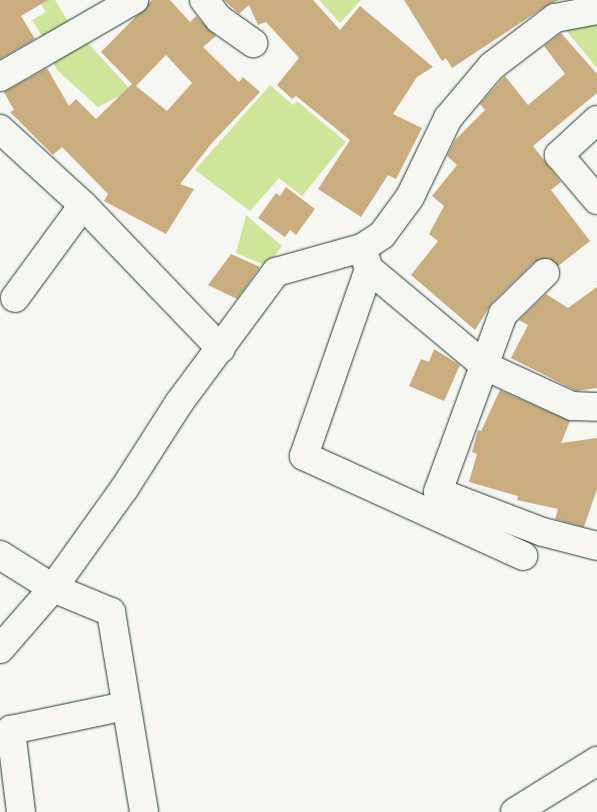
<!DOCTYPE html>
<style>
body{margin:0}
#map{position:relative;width:597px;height:812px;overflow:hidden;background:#f6f6f2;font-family:Mali,sans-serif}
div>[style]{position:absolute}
.green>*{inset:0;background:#cee59a}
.building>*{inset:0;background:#c9ad7f}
.roads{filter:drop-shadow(0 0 1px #1f3d34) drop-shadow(0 0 1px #1f3d34)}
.minor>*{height:28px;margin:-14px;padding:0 14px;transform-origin:14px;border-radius:14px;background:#f6f6f2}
span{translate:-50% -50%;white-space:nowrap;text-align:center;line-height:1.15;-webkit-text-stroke:4px #f6f6f2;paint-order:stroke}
</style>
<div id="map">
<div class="green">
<div style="clip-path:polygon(38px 0,55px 0,69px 23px,44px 39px,32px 20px,46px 12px)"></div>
<div style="clip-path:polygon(319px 0,361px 0,340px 23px)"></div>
<div style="clip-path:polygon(597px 21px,597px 68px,565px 29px)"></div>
<div style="clip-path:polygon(85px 40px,131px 90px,98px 107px,57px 70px,52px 60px)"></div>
<div style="clip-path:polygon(270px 85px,293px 105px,297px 101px,346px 142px,302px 196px,279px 178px,250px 211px,195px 170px)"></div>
<div style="clip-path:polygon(246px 215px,282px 246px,267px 266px,236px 253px)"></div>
</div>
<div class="building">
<div style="clip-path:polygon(0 0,48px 0,21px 16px,35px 39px,0 59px)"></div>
<div style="clip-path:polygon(evenodd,152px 0,170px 0,190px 22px,196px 16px,216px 36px,203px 47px,239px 82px,243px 77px,260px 92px,211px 144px,180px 184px,194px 189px,166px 234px,104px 201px,108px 194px,62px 147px,53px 155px,10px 112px,14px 110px,4px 92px,47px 68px,69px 106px,76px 99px,96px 119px,132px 84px,101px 52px,152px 0,166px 55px,192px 83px,167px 111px,136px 86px,166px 55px)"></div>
<div style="clip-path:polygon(224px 0,313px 0,340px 30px,360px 6px,433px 67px,417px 77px,393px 114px,422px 128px,396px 179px,388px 175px,361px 217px,318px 189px,350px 140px,296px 96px,292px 99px,277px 85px,299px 58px,266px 22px,258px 25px,249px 5px,239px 14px)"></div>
<div style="clip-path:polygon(404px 0,559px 0,546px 6px,452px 68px,446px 58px,442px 61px)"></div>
<div style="clip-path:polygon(561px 33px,597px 74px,597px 93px,533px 146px,561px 182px,551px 190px,590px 241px,558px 266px,549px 258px,534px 262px,492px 303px,475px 330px,411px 275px,438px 241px,429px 234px,444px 206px,432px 196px,457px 165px,447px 156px,455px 140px,485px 110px,480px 104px,502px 79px,505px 76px,528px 105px,565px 74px,544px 46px)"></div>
<div style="clip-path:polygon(286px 187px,315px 209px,296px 235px,290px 230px,285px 237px,258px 218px,276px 193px,280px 196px)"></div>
<div style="clip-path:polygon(231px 254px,260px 267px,237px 299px,208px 285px)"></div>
<div style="clip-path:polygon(597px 287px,597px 388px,576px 391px,511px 358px,528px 325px,519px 320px,546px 294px,568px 308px)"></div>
<div style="clip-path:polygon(434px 349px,460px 365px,444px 401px,409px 386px,421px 359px,429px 362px)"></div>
<div style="clip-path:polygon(500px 390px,570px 421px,561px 443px,597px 438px,597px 489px,584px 527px,555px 519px,558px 509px,517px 500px,518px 496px,469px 482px,477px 454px,472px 452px,478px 430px,481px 431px)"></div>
</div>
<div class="roads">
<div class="minor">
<div style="left:204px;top:0;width:24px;rotate:52deg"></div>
<div style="left:219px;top:19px;width:42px;rotate:35.2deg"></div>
<div style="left:0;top:77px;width:155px;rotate:-29.9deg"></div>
<div style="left:597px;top:120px;width:52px;rotate:137.4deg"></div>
<div style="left:559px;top:155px;width:59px;rotate:49.8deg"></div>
<div style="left:0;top:129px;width:113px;rotate:42.5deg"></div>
<div style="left:83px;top:205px;width:199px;rotate:46.2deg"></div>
<div style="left:364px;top:254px;width:16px;rotate:72deg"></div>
<div style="left:369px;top:269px;width:151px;rotate:39.9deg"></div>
<div style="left:485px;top:366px;width:96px;rotate:24.7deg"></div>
<div style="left:572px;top:406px;width:25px;rotate:2deg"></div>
<div style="left:369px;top:269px;width:198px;rotate:109.2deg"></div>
<div style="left:304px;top:456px;width:241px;rotate:24.5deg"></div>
<div style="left:545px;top:273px;width:59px;rotate:135.7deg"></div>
<div style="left:503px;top:314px;width:189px;rotate:110.1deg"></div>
<div style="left:438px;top:492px;width:112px;rotate:20.9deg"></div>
<div style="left:543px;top:532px;width:56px;rotate:14.5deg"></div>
<div style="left:15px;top:298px;width:115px;rotate:-53.8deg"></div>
<div style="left:0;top:555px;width:62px;rotate:31.9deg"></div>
<div style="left:53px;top:588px;width:63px;rotate:22.5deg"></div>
<div style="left:111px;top:612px;width:203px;rotate:80.6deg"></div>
<div style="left:0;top:649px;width:81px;rotate:-49deg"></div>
<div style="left:53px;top:588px;width:122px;rotate:-54.4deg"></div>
<div style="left:124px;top:489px;width:102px;rotate:-57.4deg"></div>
<div style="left:179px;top:403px;width:163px;rotate:-53.5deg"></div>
<div style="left:276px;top:272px;width:89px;rotate:-15.6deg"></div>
<div style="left:362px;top:248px;width:24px;rotate:-33deg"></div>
<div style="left:382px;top:235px;width:47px;rotate:-53.6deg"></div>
<div style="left:410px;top:197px;width:88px;rotate:-64.3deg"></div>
<div style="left:448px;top:118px;width:68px;rotate:-49.8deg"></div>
<div style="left:492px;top:66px;width:79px;rotate:-37.3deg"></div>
<div style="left:555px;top:18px;width:43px;rotate:-10.8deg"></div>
<div style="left:21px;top:812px;width:83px;rotate:-97deg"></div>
<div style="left:11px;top:730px;width:117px;rotate:-11.8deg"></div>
<div style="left:515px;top:812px;width:97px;rotate:-31.9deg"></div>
</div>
</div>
</div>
